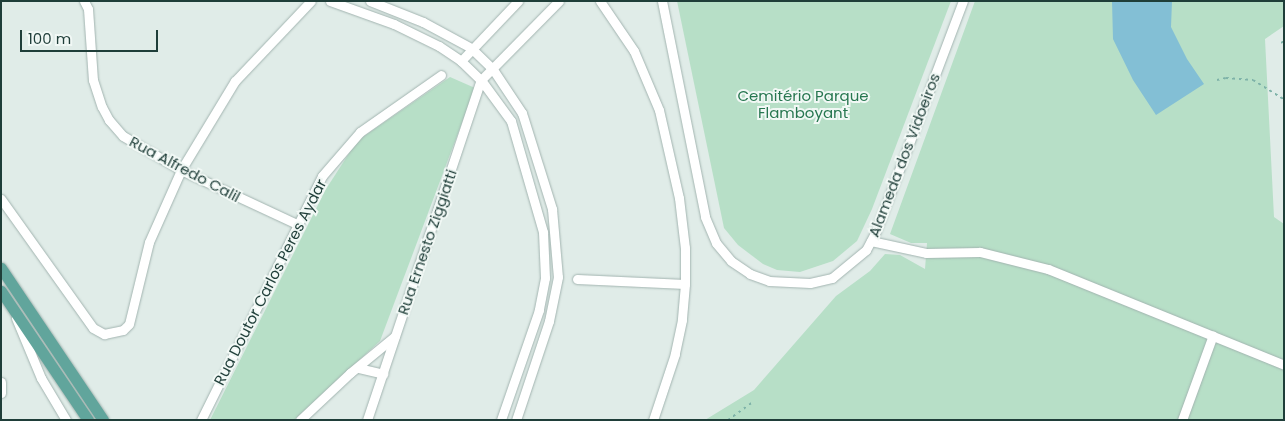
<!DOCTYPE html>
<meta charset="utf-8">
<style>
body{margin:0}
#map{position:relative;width:1285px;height:421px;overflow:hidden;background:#e0ece8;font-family:Poppins,sans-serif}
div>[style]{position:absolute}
.green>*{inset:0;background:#b7dfc7}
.water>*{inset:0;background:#83bfd5}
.path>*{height:2px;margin-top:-1px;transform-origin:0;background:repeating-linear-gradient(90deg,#7eb2a8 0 2.5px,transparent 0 6.5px)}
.roads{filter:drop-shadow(0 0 1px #a2b4b0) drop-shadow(0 0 1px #a2b4b0)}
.minor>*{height:9px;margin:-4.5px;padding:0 4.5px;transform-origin:4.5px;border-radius:4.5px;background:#fff}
.major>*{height:11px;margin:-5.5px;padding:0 5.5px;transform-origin:5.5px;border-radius:5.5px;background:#61a59c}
span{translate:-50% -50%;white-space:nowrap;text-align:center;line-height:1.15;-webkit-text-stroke:4px #f1f8f5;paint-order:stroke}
.park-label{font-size:15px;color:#277750}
.street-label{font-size:15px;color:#1f3e39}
.frame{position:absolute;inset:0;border:2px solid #1f3e39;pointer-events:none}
.scale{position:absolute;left:20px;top:30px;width:138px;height:22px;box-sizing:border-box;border:2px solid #1f3e39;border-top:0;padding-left:6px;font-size:15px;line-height:18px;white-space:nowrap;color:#1f3e39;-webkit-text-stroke:4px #f1f8f5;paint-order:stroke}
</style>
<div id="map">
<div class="green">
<div style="clip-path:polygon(677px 1px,951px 1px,872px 209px,857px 241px,833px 261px,800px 272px,777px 270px,763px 264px,738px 245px,724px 228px)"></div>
<div style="clip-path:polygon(975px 1px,1284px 1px,1284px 26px,1265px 39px,1274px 217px,1284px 224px,1284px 420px,705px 420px,754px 390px,836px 296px,870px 271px,885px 254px,900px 255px,925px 269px,927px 243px,911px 243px,890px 234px)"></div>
<div style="clip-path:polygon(450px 77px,475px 88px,380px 341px,294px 420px,210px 420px,326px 189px,357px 141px)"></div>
</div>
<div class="water">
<div style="clip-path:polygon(1112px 1px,1172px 1px,1171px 27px,1187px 59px,1204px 84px,1156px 115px,1133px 80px,1113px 39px)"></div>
</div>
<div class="path">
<div style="left:1281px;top:43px;width:4px;rotate:-34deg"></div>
<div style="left:1217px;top:80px;width:9px;rotate:-13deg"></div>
<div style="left:1226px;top:78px;width:27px;rotate:4deg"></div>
<div style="left:1253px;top:80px;width:36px;rotate:32deg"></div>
<div style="left:728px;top:420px;width:29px;rotate:-36deg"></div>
</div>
<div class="roads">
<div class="minor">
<div style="left:84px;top:1px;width:9px;rotate:63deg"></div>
<div style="left:88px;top:9px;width:71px;rotate:86deg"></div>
<div style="left:93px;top:80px;width:28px;rotate:72deg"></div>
<div style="left:102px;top:107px;width:15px;rotate:62deg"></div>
<div style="left:109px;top:120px;width:21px;rotate:49deg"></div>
<div style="left:123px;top:136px;width:67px;rotate:30.4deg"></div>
<div style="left:181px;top:170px;width:128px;rotate:25deg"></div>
<div style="left:330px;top:1px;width:68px;rotate:19.8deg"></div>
<div style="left:394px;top:24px;width:50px;rotate:26.1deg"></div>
<div style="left:439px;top:46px;width:27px;rotate:34deg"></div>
<div style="left:461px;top:61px;width:28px;rotate:44deg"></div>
<div style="left:481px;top:80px;width:51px;rotate:53.8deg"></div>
<div style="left:511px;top:121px;width:116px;rotate:73.9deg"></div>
<div style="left:543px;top:232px;width:46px;rotate:87.5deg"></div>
<div style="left:545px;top:278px;width:33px;rotate:101deg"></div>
<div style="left:539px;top:310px;width:116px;rotate:109.1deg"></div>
<div style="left:370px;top:1px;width:57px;rotate:21.6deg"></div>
<div style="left:423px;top:22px;width:55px;rotate:28.4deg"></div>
<div style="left:471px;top:48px;width:29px;rotate:44deg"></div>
<div style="left:492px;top:68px;width:54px;rotate:56.3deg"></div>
<div style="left:522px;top:113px;width:101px;rotate:72.6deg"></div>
<div style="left:552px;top:209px;width:68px;rotate:85deg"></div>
<div style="left:558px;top:277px;width:45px;rotate:101.6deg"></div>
<div style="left:549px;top:321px;width:104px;rotate:108.4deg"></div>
<div style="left:600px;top:1px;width:60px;rotate:55.8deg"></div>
<div style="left:634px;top:51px;width:64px;rotate:67deg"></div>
<div style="left:659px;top:110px;width:90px;rotate:77.2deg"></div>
<div style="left:679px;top:198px;width:50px;rotate:83.2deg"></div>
<div style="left:685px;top:248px;width:36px;rotate:90deg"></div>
<div style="left:685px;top:284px;width:36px;rotate:95deg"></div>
<div style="left:682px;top:320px;width:35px;rotate:102deg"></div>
<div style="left:675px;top:354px;width:70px;rotate:108.4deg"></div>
<div style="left:662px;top:1px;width:220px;rotate:78.7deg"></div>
<div style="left:705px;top:217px;width:28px;rotate:67deg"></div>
<div style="left:716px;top:243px;width:23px;rotate:50deg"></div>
<div style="left:731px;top:261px;width:23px;rotate:34deg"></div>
<div style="left:750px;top:274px;width:20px;rotate:20deg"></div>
<div style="left:769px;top:281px;width:41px;rotate:2.8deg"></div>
<div style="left:810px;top:283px;width:23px;rotate:-13deg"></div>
<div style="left:832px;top:278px;width:44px;rotate:-39.5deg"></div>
<div style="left:866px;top:250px;width:21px;rotate:-62deg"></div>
<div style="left:876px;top:231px;width:246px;rotate:-69.3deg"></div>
<div style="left:461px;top:61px;width:83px;rotate:-46.5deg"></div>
<div style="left:1px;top:199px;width:158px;rotate:54.5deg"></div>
<div style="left:93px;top:328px;width:13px;rotate:29deg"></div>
<div style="left:104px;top:334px;width:19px;rotate:-12deg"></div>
<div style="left:123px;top:330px;width:8px;rotate:-45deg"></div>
<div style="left:129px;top:324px;width:84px;rotate:-76.3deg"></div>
<div style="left:149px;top:242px;width:79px;rotate:-66deg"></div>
<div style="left:181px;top:170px;width:104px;rotate:-58.8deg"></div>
<div style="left:235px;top:81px;width:110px;rotate:-46.5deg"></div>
<div style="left:871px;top:241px;width:56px;rotate:12.3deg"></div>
<div style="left:926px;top:253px;width:54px;rotate:-1.1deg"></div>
<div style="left:980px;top:252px;width:70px;rotate:14deg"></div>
<div style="left:1048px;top:269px;width:255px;rotate:22.1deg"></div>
<div style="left:577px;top:279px;width:108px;rotate:2.7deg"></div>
<div style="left:16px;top:318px;width:65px;rotate:67.4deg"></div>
<div style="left:41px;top:378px;width:49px;rotate:59.2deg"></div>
<div style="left:358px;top:368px;width:26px;rotate:13deg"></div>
<div style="left:1px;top:382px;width:11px;rotate:90deg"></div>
<div style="left:201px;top:420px;width:272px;rotate:-63.6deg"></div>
<div style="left:322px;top:176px;width:58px;rotate:-49.2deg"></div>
<div style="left:360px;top:132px;width:99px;rotate:-35.1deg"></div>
<div style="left:300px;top:420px;width:69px;rotate:-43.2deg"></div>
<div style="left:350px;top:373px;width:58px;rotate:-39.4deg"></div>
<div style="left:367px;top:420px;width:359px;rotate:-71.5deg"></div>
<div style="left:481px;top:80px;width:111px;rotate:-45.4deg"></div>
<div style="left:1182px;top:420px;width:90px;rotate:-70deg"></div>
</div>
<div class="major">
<div style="left:1px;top:268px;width:183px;rotate:56.1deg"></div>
<div style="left:1px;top:291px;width:156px;rotate:56deg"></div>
</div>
</div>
<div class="park-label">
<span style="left:803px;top:104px">Cemitério Parque<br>Flamboyant</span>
</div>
<div class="street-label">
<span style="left:904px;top:155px;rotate:-69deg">Alameda dos Vidoeiros</span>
<span style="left:185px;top:169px;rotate:28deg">Rua Alfredo Calil</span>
<span style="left:427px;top:242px;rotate:-71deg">Rua Ernesto Ziggiatti</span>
<span style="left:270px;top:282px;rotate:-63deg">Rua Doutor Carlos Peres Aydar</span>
</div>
<div class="frame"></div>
<div class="scale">100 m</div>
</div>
